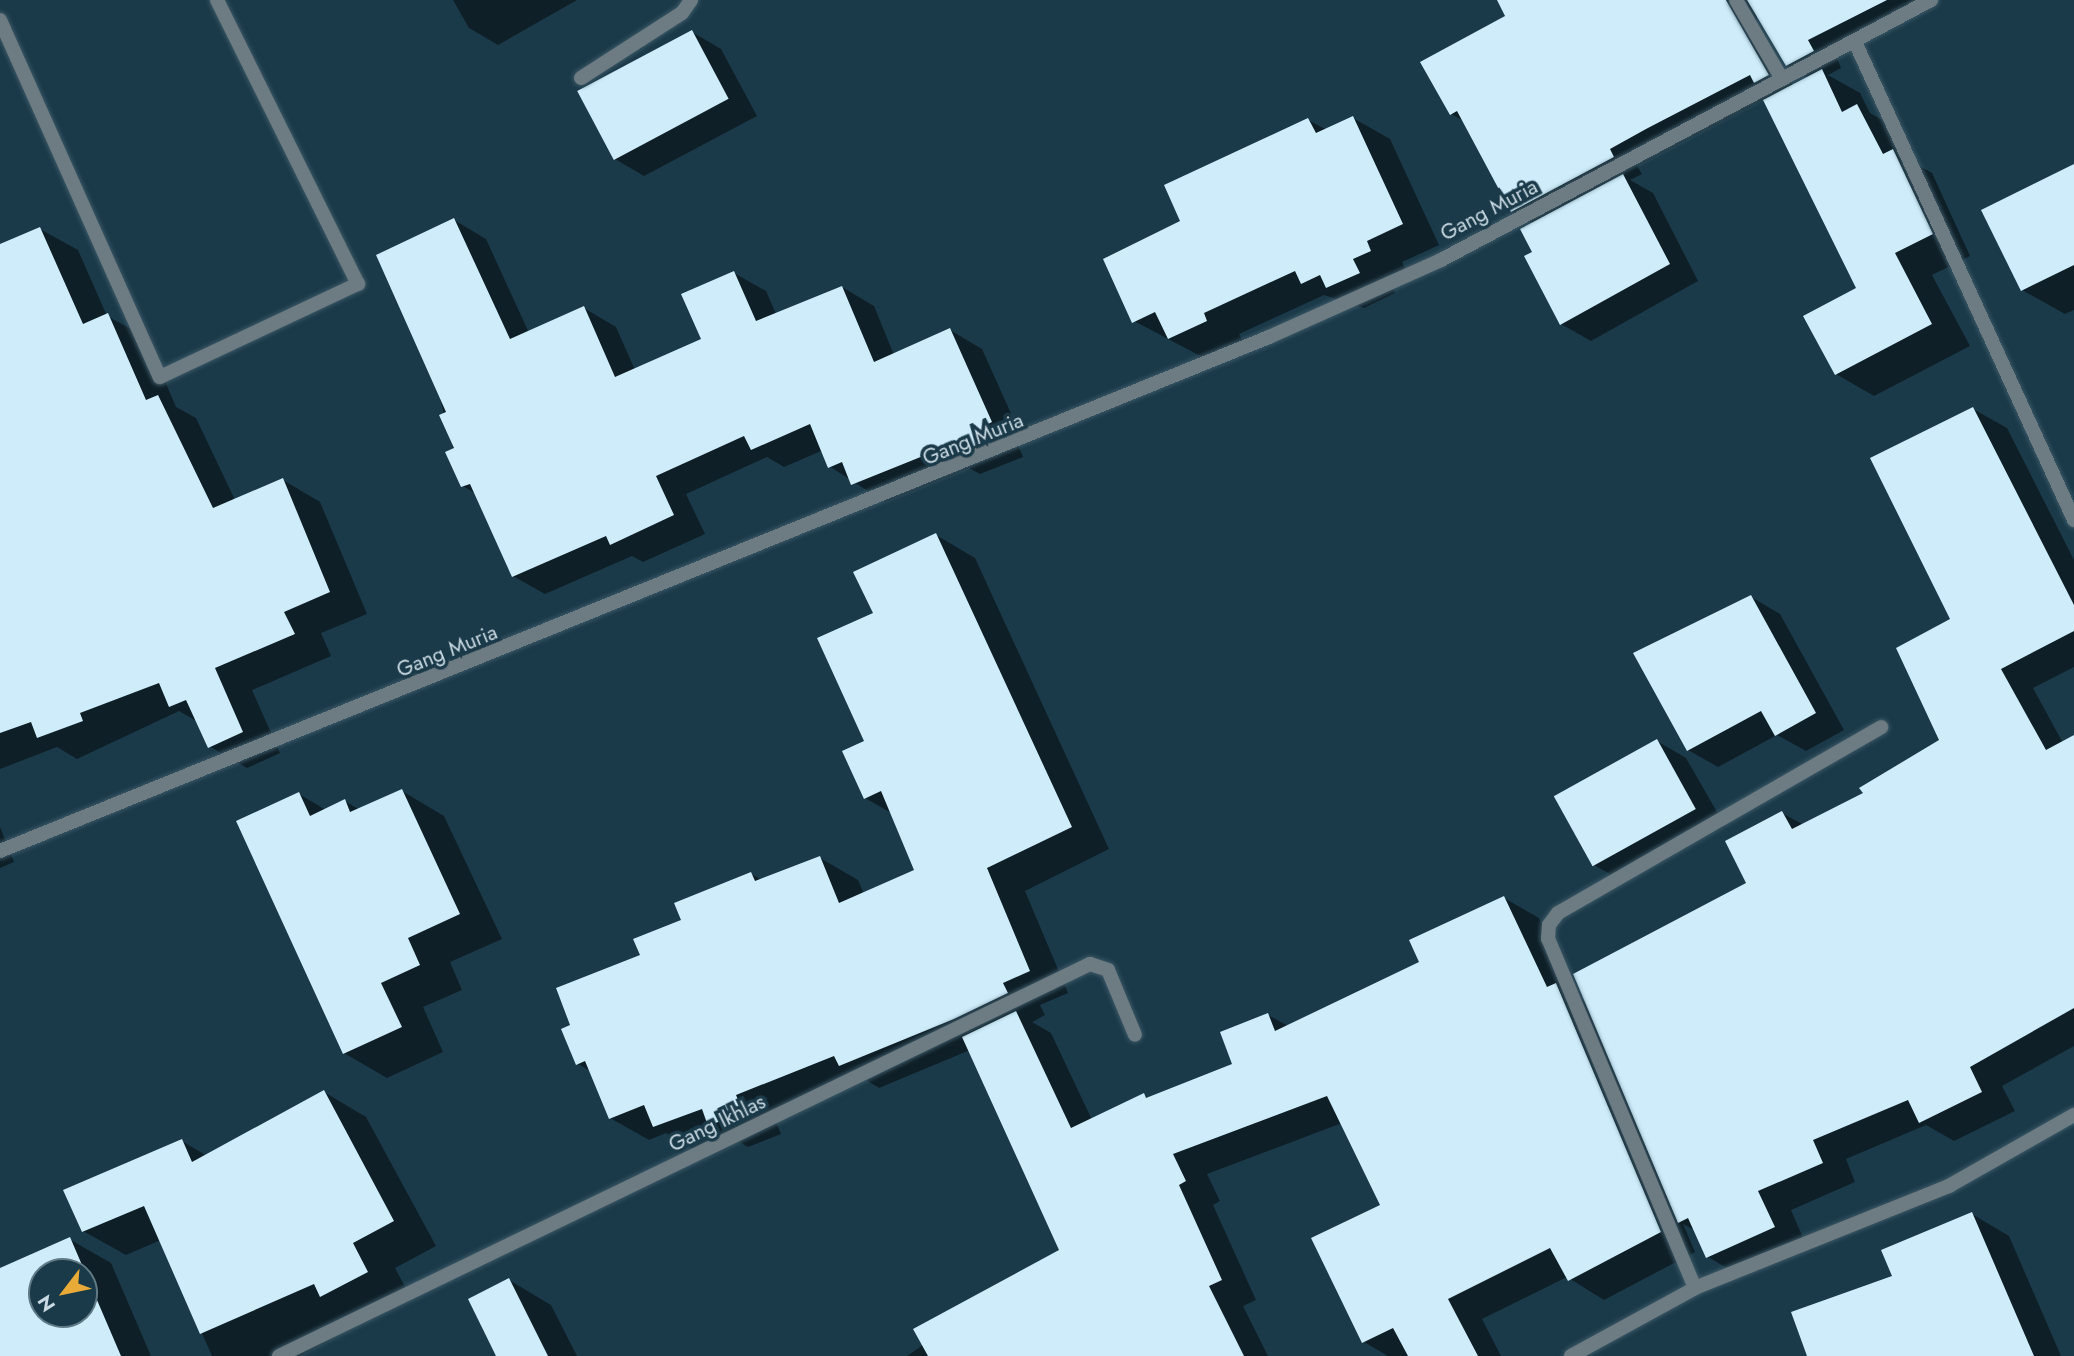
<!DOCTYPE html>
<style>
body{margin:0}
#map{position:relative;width:2074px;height:1356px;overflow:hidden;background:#1b3a49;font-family:Jost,sans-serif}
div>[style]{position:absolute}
.shadow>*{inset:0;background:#0007}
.building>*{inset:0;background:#cfecfa;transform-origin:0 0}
.roads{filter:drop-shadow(0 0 2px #3a5765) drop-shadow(0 0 2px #3a5765)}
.lane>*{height:14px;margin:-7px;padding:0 7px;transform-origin:7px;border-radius:7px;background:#6d7b82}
.street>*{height:14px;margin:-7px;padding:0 7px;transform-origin:7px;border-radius:7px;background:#6d7b82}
span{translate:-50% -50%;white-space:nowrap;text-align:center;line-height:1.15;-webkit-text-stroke:7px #1b3a49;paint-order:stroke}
.street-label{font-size:21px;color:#c8d9e2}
.north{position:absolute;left:28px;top:1258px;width:70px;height:70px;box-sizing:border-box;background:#1b3a49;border:2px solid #607a86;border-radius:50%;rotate:238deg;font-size:19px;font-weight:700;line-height:28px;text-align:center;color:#c8d9e2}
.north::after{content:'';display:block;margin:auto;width:24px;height:32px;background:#e8ab37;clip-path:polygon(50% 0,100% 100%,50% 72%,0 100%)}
</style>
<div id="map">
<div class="shadow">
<div style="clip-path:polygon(453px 0,577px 0,498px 45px,469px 28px)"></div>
<div style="clip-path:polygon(evenodd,1513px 0,1937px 0,1836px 56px,1841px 68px,1828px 75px,1860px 93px,1870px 113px,1896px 128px,1913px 162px,1932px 173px,1970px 256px,1932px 275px,1970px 346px,1874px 396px,1836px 374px,1859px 289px,1764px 99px,1637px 166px,1642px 174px,1630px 180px,1653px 193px,1698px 281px,1591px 341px,1561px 324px,1534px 253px,1534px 224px,1512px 211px,1464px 121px,1451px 114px,1513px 0,1758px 14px,1787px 65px,1809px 78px,1793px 86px,1756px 22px,1758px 14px)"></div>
<div style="clip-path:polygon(692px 32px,721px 49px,757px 116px,644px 176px,615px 159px)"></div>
<div style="clip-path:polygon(1353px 118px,1390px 139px,1439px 245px,1402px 262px,1407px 272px,1389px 280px,1395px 293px,1364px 308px,1324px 295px,1239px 334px,1243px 342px,1206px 359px,1134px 321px,1183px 222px,1308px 120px,1327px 130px)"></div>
<div style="clip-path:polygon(2074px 165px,2074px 310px,2065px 314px,2022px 290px)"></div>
<div style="clip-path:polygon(454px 220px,486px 239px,529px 333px,584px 308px,616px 327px,635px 370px,703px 340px,734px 273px,766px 291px,776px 314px,842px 287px,874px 306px,894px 355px,950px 330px,982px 349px,1023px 440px,1017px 443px,1023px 457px,980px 474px,969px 468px,885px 502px,829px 466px,821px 451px,784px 467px,767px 457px,686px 494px,705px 534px,643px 562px,632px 556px,545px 594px,513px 576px,476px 494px,463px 486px,432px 368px)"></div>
<div style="clip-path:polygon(40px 229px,78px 250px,107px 316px,146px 337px,176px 407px,196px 418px,235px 500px,283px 480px,320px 502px,367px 614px,321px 633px,331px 656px,252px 690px,280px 753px,247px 768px,209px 746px,198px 722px,179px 711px,77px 759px,57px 747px,0 769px,0 246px)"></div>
<div style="clip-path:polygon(1973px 409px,2007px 428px,2074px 560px,2074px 667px,2033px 688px,2063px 743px,2074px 737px,2074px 1046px,2002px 1086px,2015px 1111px,1954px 1141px,1926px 1125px,1846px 1159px,1855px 1182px,1791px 1210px,1807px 1247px,1741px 1276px,1708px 1257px,1696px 1231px,1683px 1224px,1695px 1252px,1604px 1300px,1567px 1277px,1482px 1319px,1501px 1356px,1388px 1356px,1364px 1342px,1382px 1205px,1342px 1123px,1207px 1174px,1220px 1201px,1213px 1205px,1256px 1300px,1243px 1306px,1268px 1356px,907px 1356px,1061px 1250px,970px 1050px,879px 1088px,866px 1080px,774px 1117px,781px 1134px,748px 1147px,728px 1135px,693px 1149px,666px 1133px,649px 1140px,610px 1118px,592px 1072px,578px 1064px,573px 1026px,683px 920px,751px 874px,762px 880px,820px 858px,858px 880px,864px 894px,917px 871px,893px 814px,865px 798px,866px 742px,875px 614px,936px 535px,975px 558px,1109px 849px,1025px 891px,1068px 993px,1040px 1005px,1045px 1015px,1032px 1022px,1051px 1033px,1092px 1120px,1235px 1065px,1268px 1015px,1288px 1026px,1421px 963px,1504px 898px,1539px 918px,1576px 996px,1587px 1003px,1749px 884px,1782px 813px,1804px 825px,1865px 794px,1941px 741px)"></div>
<div style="clip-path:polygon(1751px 597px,1780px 614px,1844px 730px,1806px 751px,1777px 735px,1718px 767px,1688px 750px)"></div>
<div style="clip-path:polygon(1657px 741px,1686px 758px,1725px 826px,1624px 882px,1594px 865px)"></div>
<div style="clip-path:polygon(402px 791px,444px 816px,502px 939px,450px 962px,462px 990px,423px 1007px,443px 1052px,387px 1078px,344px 1053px,299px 794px,326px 810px,345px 801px,360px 810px)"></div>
<div style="clip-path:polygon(0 827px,14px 862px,0 868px)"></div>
<div style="clip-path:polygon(324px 1092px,366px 1117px,436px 1246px,395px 1268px,410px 1296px,300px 1356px,212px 1356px,161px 1240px,126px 1255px,83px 1231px,182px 1141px,207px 1156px)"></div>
<div style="clip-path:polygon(1972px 1214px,2009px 1236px,2061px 1356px,1809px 1356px)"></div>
<div style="clip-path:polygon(evenodd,69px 1239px,111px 1263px,151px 1356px,0 1356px,0 1270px,69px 1239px,42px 1272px,84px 1272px,84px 1314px,42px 1314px,42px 1272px)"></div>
<div style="clip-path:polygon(509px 1280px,551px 1305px,577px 1356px,498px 1356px)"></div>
</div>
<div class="building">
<div style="clip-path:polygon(1497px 0,1726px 0,1769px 75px,1754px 83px,1750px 75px,1646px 129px,1610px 149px,1614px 157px,1511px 212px,1457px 111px,1450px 115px,1420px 62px,1505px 16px)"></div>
<div style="clip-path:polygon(1747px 0,1887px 0,1808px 40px,1814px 51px,1786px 66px)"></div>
<div style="left:692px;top:30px;width:78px;height:130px;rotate:62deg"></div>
<div style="clip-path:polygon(1822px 69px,1842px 112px,1857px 104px,1883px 154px,1893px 149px,1933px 234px,1895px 253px,1932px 324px,1835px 375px,1803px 316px,1856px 288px,1763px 100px)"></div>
<div style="clip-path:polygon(1353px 116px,1403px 224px,1367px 241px,1371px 251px,1353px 259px,1360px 273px,1326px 288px,1320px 275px,1301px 284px,1295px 271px,1204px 313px,1207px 321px,1168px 339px,1155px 312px,1132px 323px,1103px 259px,1180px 221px,1164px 185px,1308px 118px,1316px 133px)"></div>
<div style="clip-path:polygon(2074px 164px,2074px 265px,2021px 291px,1981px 210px)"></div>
<div style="clip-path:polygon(1623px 174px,1670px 264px,1560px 325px,1524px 256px,1532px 252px,1520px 229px)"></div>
<div style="clip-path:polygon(454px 218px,510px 339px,584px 306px,615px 377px,701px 339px,681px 294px,734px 271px,756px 321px,842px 286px,874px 362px,950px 328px,992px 422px,986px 425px,992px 439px,947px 457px,943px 448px,851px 485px,842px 462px,828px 468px,810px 424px,751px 450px,744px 436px,656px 476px,674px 515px,610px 545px,606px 536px,512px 577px,470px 484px,461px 487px,445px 452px,454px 448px,439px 415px,446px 412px,376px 255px)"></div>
<div style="clip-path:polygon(40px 227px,83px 324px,108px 313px,146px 400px,158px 395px,213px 508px,283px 478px,330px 592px,284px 612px,295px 634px,215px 668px,243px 732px,208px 748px,186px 700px,169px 707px,159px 683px,80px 713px,83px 721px,37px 738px,31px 722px,0 733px,0 244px)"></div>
<div style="clip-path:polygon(1973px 407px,2074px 605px,2074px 631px,2001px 669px,2046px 750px,2074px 735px,2074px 1008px,1970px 1067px,1982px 1092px,1919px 1123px,1908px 1100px,1813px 1140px,1823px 1163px,1758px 1191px,1775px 1227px,1706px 1258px,1688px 1218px,1678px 1223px,1573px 974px,1746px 883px,1725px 841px,1782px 811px,1792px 829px,1863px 793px,1859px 788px,1939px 740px,1896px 648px,1950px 619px,1870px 458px)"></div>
<div style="clip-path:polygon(936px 533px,1072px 827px,987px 868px,1030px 971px,1003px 983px,1008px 993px,954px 1019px,839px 1066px,834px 1056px,736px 1095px,743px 1112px,708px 1126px,702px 1109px,653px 1127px,644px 1105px,609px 1119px,585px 1061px,576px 1065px,561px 1029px,570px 1025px,556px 988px,640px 955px,633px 939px,681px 920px,674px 903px,751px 872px,755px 881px,820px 856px,839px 903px,914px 870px,881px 791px,864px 799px,842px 751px,864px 741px,817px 638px,873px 613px,853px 572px)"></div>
<div style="clip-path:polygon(1751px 595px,1816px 713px,1775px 736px,1761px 711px,1687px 751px,1633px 653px)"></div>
<div style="left:1657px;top:739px;width:80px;height:118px;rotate:61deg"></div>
<div style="clip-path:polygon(402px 789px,460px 914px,408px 938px,420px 965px,381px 983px,402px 1027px,343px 1054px,236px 821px,299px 792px,310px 816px,345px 799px,350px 812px)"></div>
<div style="clip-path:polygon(1504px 896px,1547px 987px,1556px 983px,1661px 1232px,1568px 1281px,1550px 1248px,1448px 1299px,1478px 1356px,1408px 1356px,1393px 1328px,1362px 1343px,1311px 1238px,1380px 1205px,1327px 1096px,1173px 1154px,1186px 1181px,1179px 1185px,1222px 1280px,1209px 1286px,1244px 1356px,928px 1356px,913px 1329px,1059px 1250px,962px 1037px,1016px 1011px,1071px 1128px,1144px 1093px,1146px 1098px,1232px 1064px,1220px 1032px,1268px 1013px,1275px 1031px,1419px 962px,1409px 940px)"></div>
<div style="clip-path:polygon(324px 1090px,394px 1221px,353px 1243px,368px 1272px,320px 1297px,314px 1284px,200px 1334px,144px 1206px,82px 1232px,63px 1190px,182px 1139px,192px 1162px)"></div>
<div style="clip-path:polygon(1972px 1212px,2034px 1356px,1807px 1356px,1791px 1312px,1892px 1276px,1881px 1250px)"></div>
<div style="clip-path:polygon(evenodd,70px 1237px,121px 1356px,0 1356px,0 1268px,70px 1237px,42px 1272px,84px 1272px,84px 1314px,42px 1314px,42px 1272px)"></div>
<div style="clip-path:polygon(509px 1278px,548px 1356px,496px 1356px,468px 1299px)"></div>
</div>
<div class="roads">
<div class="lane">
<div style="left:581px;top:78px;width:120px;rotate:-32.8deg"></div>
<div style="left:682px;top:13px;width:16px;rotate:-55deg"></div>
</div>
<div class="street">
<div style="left:1736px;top:0;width:91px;rotate:59.8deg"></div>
<div style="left:0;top:20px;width:391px;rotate:65.9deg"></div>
<div style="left:160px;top:377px;width:219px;rotate:-25.2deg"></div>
<div style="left:358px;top:284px;width:317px;rotate:-116.4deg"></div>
<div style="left:1855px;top:42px;width:526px;rotate:65.38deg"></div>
<div style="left:0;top:851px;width:1369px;rotate:-22.05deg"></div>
<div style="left:1269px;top:337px;width:188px;rotate:-24.1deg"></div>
<div style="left:1441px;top:260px;width:555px;rotate:-27.95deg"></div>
<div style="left:1695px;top:1288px;width:379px;rotate:-112.8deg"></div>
<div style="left:1548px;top:939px;width:14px;rotate:-86deg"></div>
<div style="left:1549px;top:925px;width:15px;rotate:-53deg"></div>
<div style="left:1558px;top:913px;width:373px;rotate:-29.9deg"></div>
<div style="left:279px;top:1356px;width:901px;rotate:-25.8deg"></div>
<div style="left:1090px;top:964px;width:19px;rotate:18deg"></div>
<div style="left:1108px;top:970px;width:70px;rotate:67.4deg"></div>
<div style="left:1571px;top:1356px;width:141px;rotate:-28.7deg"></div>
<div style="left:1695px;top:1288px;width:274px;rotate:-21.9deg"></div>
<div style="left:1949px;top:1186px;width:144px;rotate:-29.6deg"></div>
</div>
</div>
<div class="street-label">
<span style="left:1489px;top:210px;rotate:-28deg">Gang Muria</span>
<span style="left:973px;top:439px;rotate:-22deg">Gang Muria</span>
<span style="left:447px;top:651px;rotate:-22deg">Gang Muria</span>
<span style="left:717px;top:1123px;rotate:-26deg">Gang Ikhlas</span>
</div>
<div class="north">N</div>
</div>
